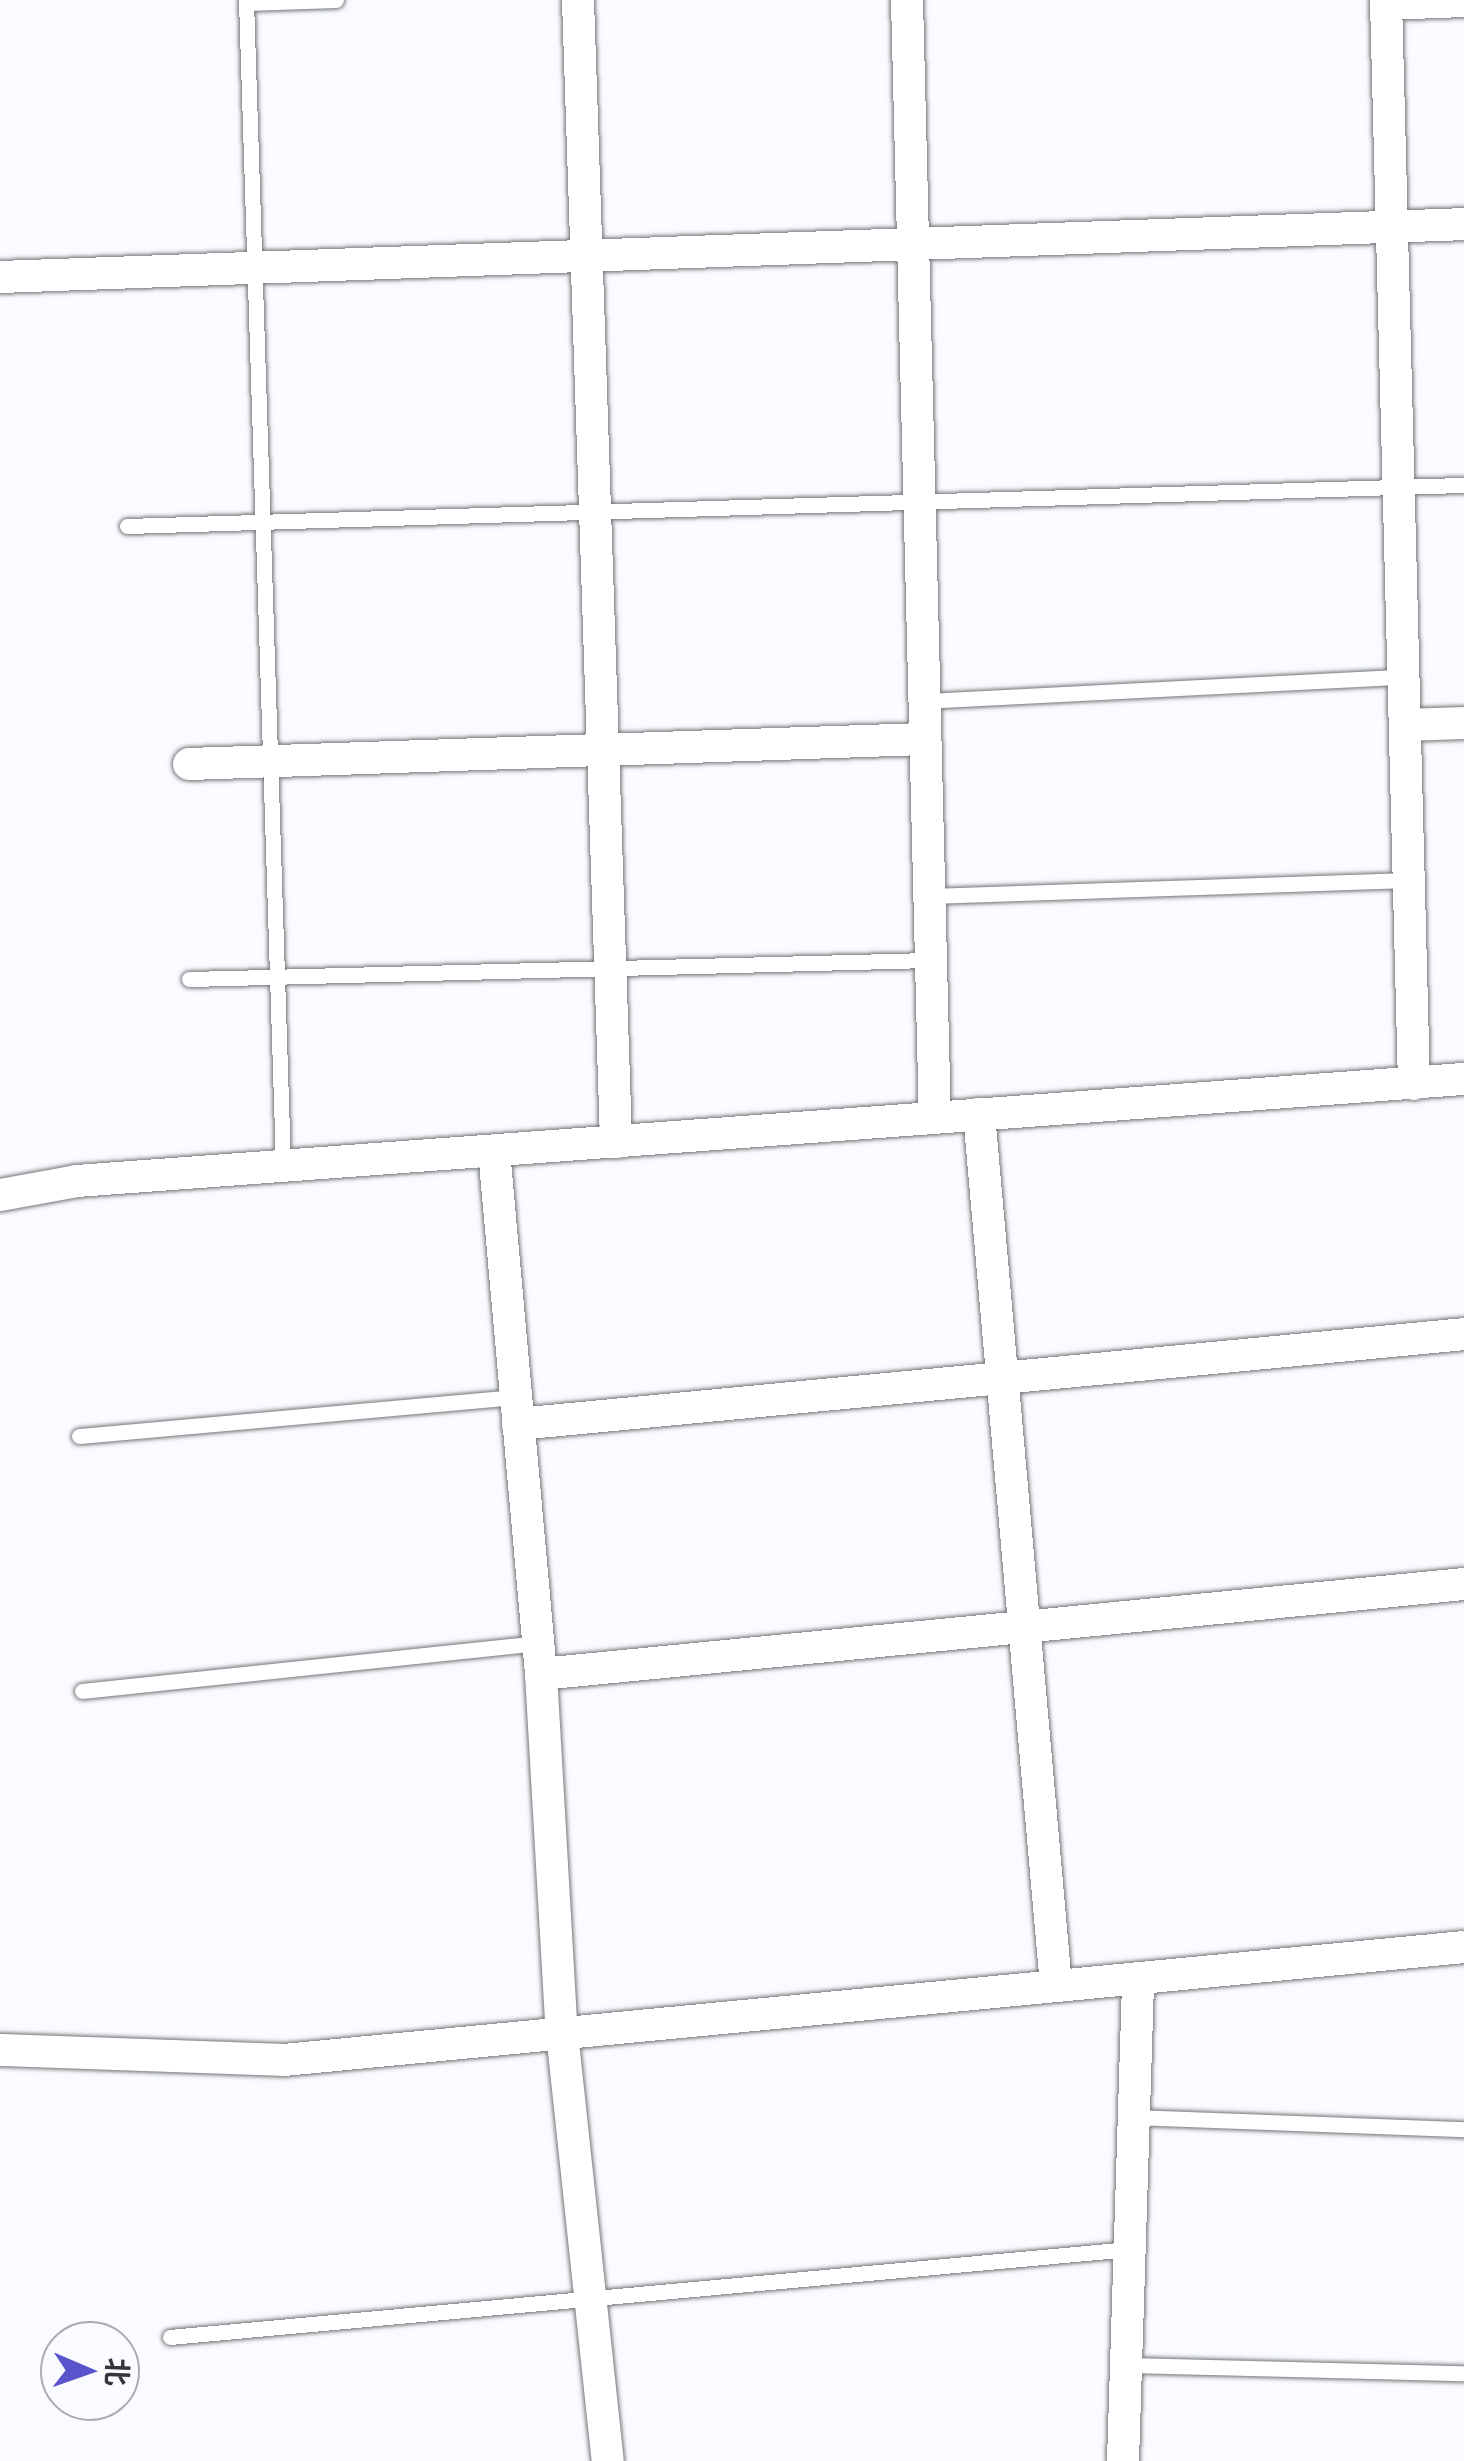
<!DOCTYPE html>
<meta charset="utf-8">
<style>
body{margin:0}
#map{position:relative;width:1464px;height:2461px;overflow:hidden;background:#f9fbfe;font-family:"Exo 2","Noto Sans SC",sans-serif}
div>[style]{position:absolute}
.roads{filter:drop-shadow(0 0 2px #73757a) drop-shadow(0 0 2px #73757a)}
.service>*{height:15px;margin:-7.5px;padding:0 7.5px;transform-origin:7.5px;border-radius:7.5px;background:#fff}
.minor>*{height:32px;margin:-16px;padding:0 16px;transform-origin:16px;border-radius:16px;background:#fff}
span{translate:-50% -50%;white-space:nowrap;text-align:center;line-height:1.15;-webkit-text-stroke:8px #f9fbfe;paint-order:stroke}
.north{position:absolute;left:40px;top:2321px;width:100px;height:100px;box-sizing:border-box;background:#f9fbfe;border:2px solid #abacaf;border-radius:50%;rotate:92deg;font-size:28px;font-weight:700;line-height:40px;text-align:center;color:#353638}
.north::after{content:'';display:block;margin:auto;width:35px;height:45px;background:#5a54cc;clip-path:polygon(50% 0,100% 100%,50% 72%,0 100%)}
</style>
<div id="map">
<div class="roads">
<div class="service">
<div style="left:246px;top:0;width:1167px;rotate:88.18deg"></div>
<div style="left:246px;top:3px;width:90px;rotate:-1.9deg"></div>
<div style="left:127px;top:526px;width:1338px;rotate:-1.76deg"></div>
<div style="left:924px;top:701px;width:481px;rotate:-2.9deg"></div>
<div style="left:929px;top:896px;width:480px;rotate:-1.9deg"></div>
<div style="left:189px;top:979px;width:742px;rotate:-1.47deg"></div>
<div style="left:79px;top:1436px;width:439px;rotate:-5.1deg"></div>
<div style="left:82px;top:1691px;width:459px;rotate:-6deg"></div>
<div style="left:1133px;top:2117px;width:331px;rotate:2.1deg"></div>
<div style="left:170px;top:2337px;width:963px;rotate:-5.24deg"></div>
<div style="left:1126px;top:2365px;width:338px;rotate:1.4deg"></div>
</div>
<div class="minor">
<div style="left:578px;top:0;width:1143px;rotate:88.09deg"></div>
<div style="left:907px;top:0;width:1118px;rotate:88.57deg"></div>
<div style="left:1386px;top:0;width:1084px;rotate:88.52deg"></div>
<div style="left:1386px;top:4px;width:78px;rotate:-2.2deg"></div>
<div style="left:0;top:277px;width:1465px;rotate:-2.07deg"></div>
<div style="left:1405px;top:725px;width:59px;rotate:-1.9deg"></div>
<div style="left:189px;top:764px;width:736px;rotate:-1.95deg"></div>
<div style="left:979px;top:1114px;width:875px;rotate:84.95deg"></div>
<div style="left:494px;top:1151px;width:525px;rotate:84.86deg"></div>
<div style="left:541px;top:1674px;width:360px;rotate:86.7deg"></div>
<div style="left:562px;top:2033px;width:430px;rotate:83.9deg"></div>
<div style="left:0;top:1195px;width:78px;rotate:-10.3deg"></div>
<div style="left:77px;top:1181px;width:1391px;rotate:-4.21deg"></div>
<div style="left:518px;top:1424px;width:950px;rotate:-5.43deg"></div>
<div style="left:541px;top:1674px;width:927px;rotate:-5.57deg"></div>
<div style="left:0;top:2050px;width:284px;rotate:2deg"></div>
<div style="left:284px;top:2060px;width:1185px;rotate:-5.47deg"></div>
<div style="left:1123px;top:2461px;width:483px;rotate:-88.2deg"></div>
</div>
</div>
<div class="north">北</div>
</div>
